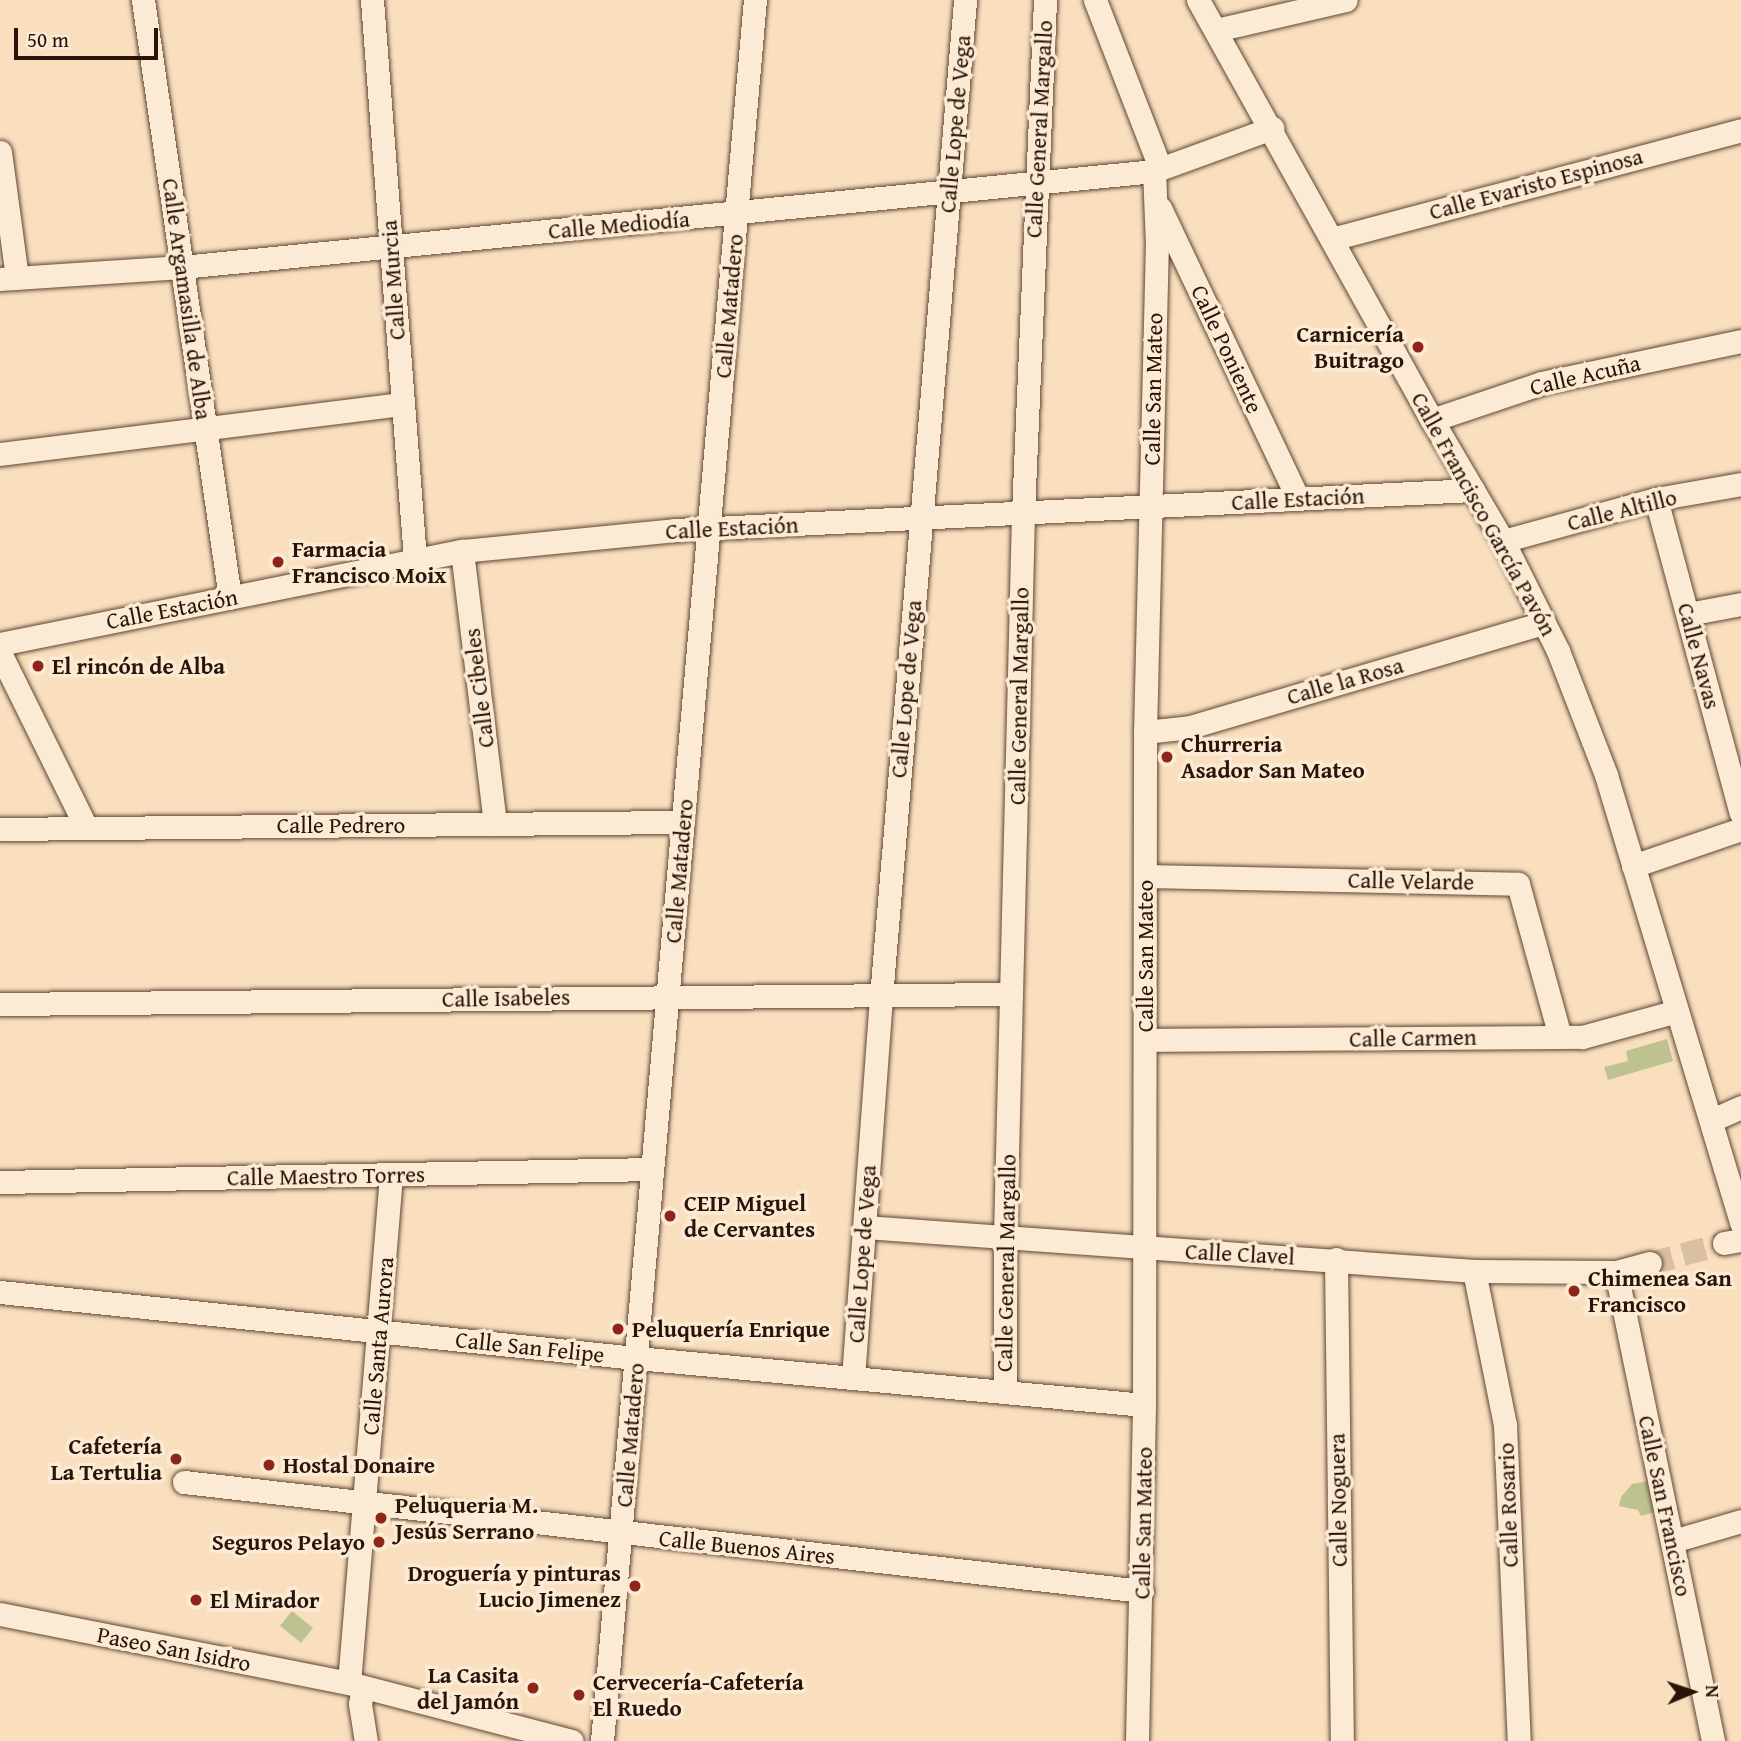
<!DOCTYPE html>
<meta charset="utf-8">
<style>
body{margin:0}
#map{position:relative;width:1741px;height:1741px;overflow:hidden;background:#f9dfbd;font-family:"Gentium Book Plus",serif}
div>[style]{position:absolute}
.green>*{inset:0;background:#bec291;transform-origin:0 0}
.street-tunnel>*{height:23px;margin-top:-11.5px;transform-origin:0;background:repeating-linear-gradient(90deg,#dac0a2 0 23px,transparent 0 34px)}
.roads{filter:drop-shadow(0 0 2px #5e4635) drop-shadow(0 0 2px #5e4635)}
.street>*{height:23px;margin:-11.5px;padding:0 11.5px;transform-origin:11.5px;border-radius:11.5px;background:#fbead4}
.dots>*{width:19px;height:19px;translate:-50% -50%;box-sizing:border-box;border:4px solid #fbead4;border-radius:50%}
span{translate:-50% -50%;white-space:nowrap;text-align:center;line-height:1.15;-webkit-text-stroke:7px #fbead4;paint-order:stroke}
.street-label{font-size:23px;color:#2a1308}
.poi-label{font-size:23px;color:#2a1308;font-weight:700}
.right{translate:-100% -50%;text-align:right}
.left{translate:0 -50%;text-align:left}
.north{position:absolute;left:1657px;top:1657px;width:70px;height:70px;-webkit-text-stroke:5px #fbead4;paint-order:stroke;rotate:88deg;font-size:19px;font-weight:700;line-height:28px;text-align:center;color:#2a1308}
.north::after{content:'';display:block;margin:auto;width:24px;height:32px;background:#2a1308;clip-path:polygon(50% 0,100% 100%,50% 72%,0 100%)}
.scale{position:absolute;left:14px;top:28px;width:144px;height:32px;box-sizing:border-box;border:4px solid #2a1308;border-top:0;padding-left:9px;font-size:21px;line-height:24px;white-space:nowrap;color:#2a1308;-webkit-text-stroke:5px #fbead4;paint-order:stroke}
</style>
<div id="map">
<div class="green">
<div style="clip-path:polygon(1667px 1039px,1673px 1061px,1608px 1080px,1604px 1067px,1628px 1061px,1626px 1051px)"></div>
<div style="clip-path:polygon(1648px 1481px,1655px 1512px,1641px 1516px,1638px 1510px,1619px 1506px,1621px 1497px,1632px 1484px)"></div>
<div style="left:292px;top:1611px;width:27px;height:19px;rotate:39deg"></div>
</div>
<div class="street-tunnel">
<div style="left:1650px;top:1263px;width:77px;rotate:-15.1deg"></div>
</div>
<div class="roads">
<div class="street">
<div style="left:143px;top:0;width:604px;rotate:81.72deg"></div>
<div style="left:372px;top:0;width:561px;rotate:85.6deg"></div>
<div style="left:1095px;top:0;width:180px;rotate:68.8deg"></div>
<div style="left:1198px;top:0;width:481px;rotate:60.9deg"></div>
<div style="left:1432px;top:420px;width:140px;rotate:59.6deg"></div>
<div style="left:1503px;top:541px;width:123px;rotate:63.4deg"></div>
<div style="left:1558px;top:651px;width:133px;rotate:68.8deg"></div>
<div style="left:1606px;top:775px;width:468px;rotate:73.2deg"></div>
<div style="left:1216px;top:30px;width:133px;rotate:-13deg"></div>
<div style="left:0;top:152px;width:127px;rotate:82.3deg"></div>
<div style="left:1160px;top:208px;width:322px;rotate:64.6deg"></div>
<div style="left:1332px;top:239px;width:423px;rotate:-14.9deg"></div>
<div style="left:0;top:279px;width:182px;rotate:-3.8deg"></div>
<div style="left:182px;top:267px;width:977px;rotate:-5.64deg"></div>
<div style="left:1154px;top:171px;width:126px;rotate:-20deg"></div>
<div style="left:1432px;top:420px;width:116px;rotate:-18.6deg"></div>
<div style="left:1542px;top:383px;width:203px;rotate:-11.9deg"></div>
<div style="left:0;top:454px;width:405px;rotate:-7.1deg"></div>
<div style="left:1656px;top:499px;width:325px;rotate:74.9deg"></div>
<div style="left:1503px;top:541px;width:159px;rotate:-15.4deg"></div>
<div style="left:1656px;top:499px;width:86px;rotate:-10deg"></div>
<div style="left:462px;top:551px;width:275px;rotate:83.1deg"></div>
<div style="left:1688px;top:614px;width:54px;rotate:-10.7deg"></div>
<div style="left:0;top:644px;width:471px;rotate:-11.4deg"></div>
<div style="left:462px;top:551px;width:214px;rotate:-5.6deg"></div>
<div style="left:675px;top:530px;width:799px;rotate:-2.87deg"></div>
<div style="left:0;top:653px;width:194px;rotate:63.7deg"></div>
<div style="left:1145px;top:732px;width:45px;rotate:-6.3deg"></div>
<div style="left:1190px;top:727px;width:369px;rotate:-16.4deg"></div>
<div style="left:0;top:829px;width:683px;rotate:-0.59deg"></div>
<div style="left:1633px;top:866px;width:114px;rotate:-18.9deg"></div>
<div style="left:1145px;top:876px;width:373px;rotate:1.2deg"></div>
<div style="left:1518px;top:884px;width:158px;rotate:74.6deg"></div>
<div style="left:0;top:1004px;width:1011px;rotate:-0.57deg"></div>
<div style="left:1145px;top:1040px;width:437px;rotate:-0.4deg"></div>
<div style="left:1582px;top:1037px;width:98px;rotate:-15.3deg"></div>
<div style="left:1712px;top:1120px;width:32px;rotate:-24deg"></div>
<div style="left:0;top:1182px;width:651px;rotate:-1.14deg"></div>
<div style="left:865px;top:1227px;width:611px;rotate:4.13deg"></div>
<div style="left:1474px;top:1271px;width:142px;rotate:0.4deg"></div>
<div style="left:1616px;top:1272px;width:35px;rotate:-15deg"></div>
<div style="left:1724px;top:1243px;width:17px;rotate:-10deg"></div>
<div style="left:1336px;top:1259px;width:482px;rotate:89.3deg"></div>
<div style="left:1474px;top:1271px;width:157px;rotate:78.6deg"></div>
<div style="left:1505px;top:1425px;width:316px;rotate:87.5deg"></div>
<div style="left:1616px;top:1272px;width:479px;rotate:78.3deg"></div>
<div style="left:0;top:1292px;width:629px;rotate:5.93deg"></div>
<div style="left:626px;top:1357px;width:520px;rotate:5.29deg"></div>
<div style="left:853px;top:1378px;width:382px;rotate:-85.8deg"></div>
<div style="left:881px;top:997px;width:1001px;rotate:-85.18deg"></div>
<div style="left:1005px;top:1392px;width:157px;rotate:-90deg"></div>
<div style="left:1005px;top:1235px;width:722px;rotate:-88.57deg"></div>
<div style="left:1023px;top:513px;width:513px;rotate:-87.54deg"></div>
<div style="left:184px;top:1482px;width:964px;rotate:6.49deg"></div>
<div style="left:1673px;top:1541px;width:71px;rotate:-16.4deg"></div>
<div style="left:0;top:1614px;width:356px;rotate:11.2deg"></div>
<div style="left:349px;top:1683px;width:230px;rotate:14.6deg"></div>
<div style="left:349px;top:1683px;width:510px;rotate:-85.27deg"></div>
<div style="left:363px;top:1687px;width:17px;rotate:100deg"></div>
<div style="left:360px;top:1704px;width:37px;rotate:81deg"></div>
<div style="left:602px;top:1741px;width:1748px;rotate:-84.98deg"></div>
<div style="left:1137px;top:1741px;width:336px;rotate:-88.8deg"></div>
<div style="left:1144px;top:1405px;width:673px;rotate:-89.91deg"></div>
<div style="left:1145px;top:732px;width:487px;rotate:-88.6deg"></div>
<div style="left:1157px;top:245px;width:74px;rotate:-92.3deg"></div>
</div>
</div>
<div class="dots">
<div style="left:1418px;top:347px;background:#8f2418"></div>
<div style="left:278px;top:562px;background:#8f2418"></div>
<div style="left:38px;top:666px;background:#8f2418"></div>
<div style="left:1167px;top:757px;background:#8f2418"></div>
<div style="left:670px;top:1216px;background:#8f2418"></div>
<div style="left:1574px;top:1291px;background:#8f2418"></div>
<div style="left:618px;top:1329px;background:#8f2418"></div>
<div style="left:176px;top:1459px;background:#8f2418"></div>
<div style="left:269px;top:1465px;background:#8f2418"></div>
<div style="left:381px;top:1518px;background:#8f2418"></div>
<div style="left:379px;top:1542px;background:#8f2418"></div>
<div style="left:635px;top:1586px;background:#8f2418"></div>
<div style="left:196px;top:1600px;background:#8f2418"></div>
<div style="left:533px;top:1688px;background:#8f2418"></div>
<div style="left:579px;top:1695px;background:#8f2418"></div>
</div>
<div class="street-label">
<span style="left:955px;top:124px;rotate:-85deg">Calle Lope de Vega</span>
<span style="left:1039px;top:129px;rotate:-87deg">Calle General Margallo</span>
<span style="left:1536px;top:184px;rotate:-15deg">Calle Evaristo Espinosa</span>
<span style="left:619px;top:225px;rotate:-5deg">Calle Mediodía</span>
<span style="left:393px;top:280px;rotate:-94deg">Calle Murcia</span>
<span style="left:187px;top:299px;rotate:82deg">Calle Argamasilla de Alba</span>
<span style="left:729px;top:306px;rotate:-85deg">Calle Matadero</span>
<span style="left:1227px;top:349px;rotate:65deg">Calle Poniente</span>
<span style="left:1585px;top:375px;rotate:-13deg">Calle Acuña</span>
<span style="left:1153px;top:389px;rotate:-89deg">Calle San Mateo</span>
<span style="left:1298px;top:499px;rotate:-3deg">Calle Estación</span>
<span style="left:1622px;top:510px;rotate:-14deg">Calle Altillo</span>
<span style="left:1484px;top:514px;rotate:61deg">Calle Francisco García Pavón</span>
<span style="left:732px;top:528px;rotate:-3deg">Calle Estación</span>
<span style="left:172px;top:609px;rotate:-11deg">Calle Estación</span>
<span style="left:1699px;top:656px;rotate:75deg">Calle Navas</span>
<span style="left:1345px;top:681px;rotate:-16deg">Calle la Rosa</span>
<span style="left:479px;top:688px;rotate:-97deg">Calle Cibeles</span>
<span style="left:906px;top:689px;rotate:-85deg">Calle Lope de Vega</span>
<span style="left:1019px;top:696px;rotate:-89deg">Calle General Margallo</span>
<span style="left:341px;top:825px">Calle Pedrero</span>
<span style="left:679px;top:871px;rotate:-85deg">Calle Matadero</span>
<span style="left:1411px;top:881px;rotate:1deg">Calle Velarde</span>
<span style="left:1145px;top:956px;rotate:-90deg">Calle San Mateo</span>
<span style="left:506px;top:998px;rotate:-1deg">Calle Isabeles</span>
<span style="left:1413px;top:1038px;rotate:-1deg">Calle Carmen</span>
<span style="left:326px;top:1176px;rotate:-1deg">Calle Maestro Torres</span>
<span style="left:862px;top:1254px;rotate:-86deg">Calle Lope de Vega</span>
<span style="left:1240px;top:1254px;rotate:3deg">Calle Clavel</span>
<span style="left:1006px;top:1263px;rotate:-89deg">Calle General Margallo</span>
<span style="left:378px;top:1346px;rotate:-85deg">Calle Santa Aurora</span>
<span style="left:530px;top:1347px;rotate:6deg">Calle San Felipe</span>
<span style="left:630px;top:1435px;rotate:-85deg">Calle Matadero</span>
<span style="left:1338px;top:1500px;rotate:-91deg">Calle Noguera</span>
<span style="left:1508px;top:1505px;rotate:-92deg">Calle Rosario</span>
<span style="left:1665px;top:1506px;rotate:78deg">Calle San Francisco</span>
<span style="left:1143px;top:1523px;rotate:-89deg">Calle San Mateo</span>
<span style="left:747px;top:1547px;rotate:6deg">Calle Buenos Aires</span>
<span style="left:174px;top:1649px;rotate:11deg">Paseo San Isidro</span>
</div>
<div class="poi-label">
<span class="right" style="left:1404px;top:347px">Carnicería<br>Buitrago</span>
<span class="left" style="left:292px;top:562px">Farmacia<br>Francisco Moix</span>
<span class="left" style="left:52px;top:666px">El rincón de Alba</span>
<span class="left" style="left:1181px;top:757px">Churreria<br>Asador San Mateo</span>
<span class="left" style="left:684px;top:1216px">CEIP Miguel<br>de Cervantes</span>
<span class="left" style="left:1588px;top:1291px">Chimenea San<br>Francisco</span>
<span class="left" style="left:632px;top:1329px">Peluquería Enrique</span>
<span class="right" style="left:162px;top:1459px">Cafetería<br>La Tertulia</span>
<span class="left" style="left:283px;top:1465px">Hostal Donaire</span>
<span class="left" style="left:395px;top:1518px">Peluqueria M.<br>Jesús Serrano</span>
<span class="right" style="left:365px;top:1542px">Seguros Pelayo</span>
<span class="right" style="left:621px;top:1586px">Droguería y pinturas<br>Lucio Jimenez</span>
<span class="left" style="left:210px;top:1600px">El Mirador</span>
<span class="right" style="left:519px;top:1688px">La Casita<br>del Jamón</span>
<span class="left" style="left:593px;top:1695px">Cervecería-Cafetería<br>El Ruedo</span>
</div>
<div class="north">N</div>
<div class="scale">50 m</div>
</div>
